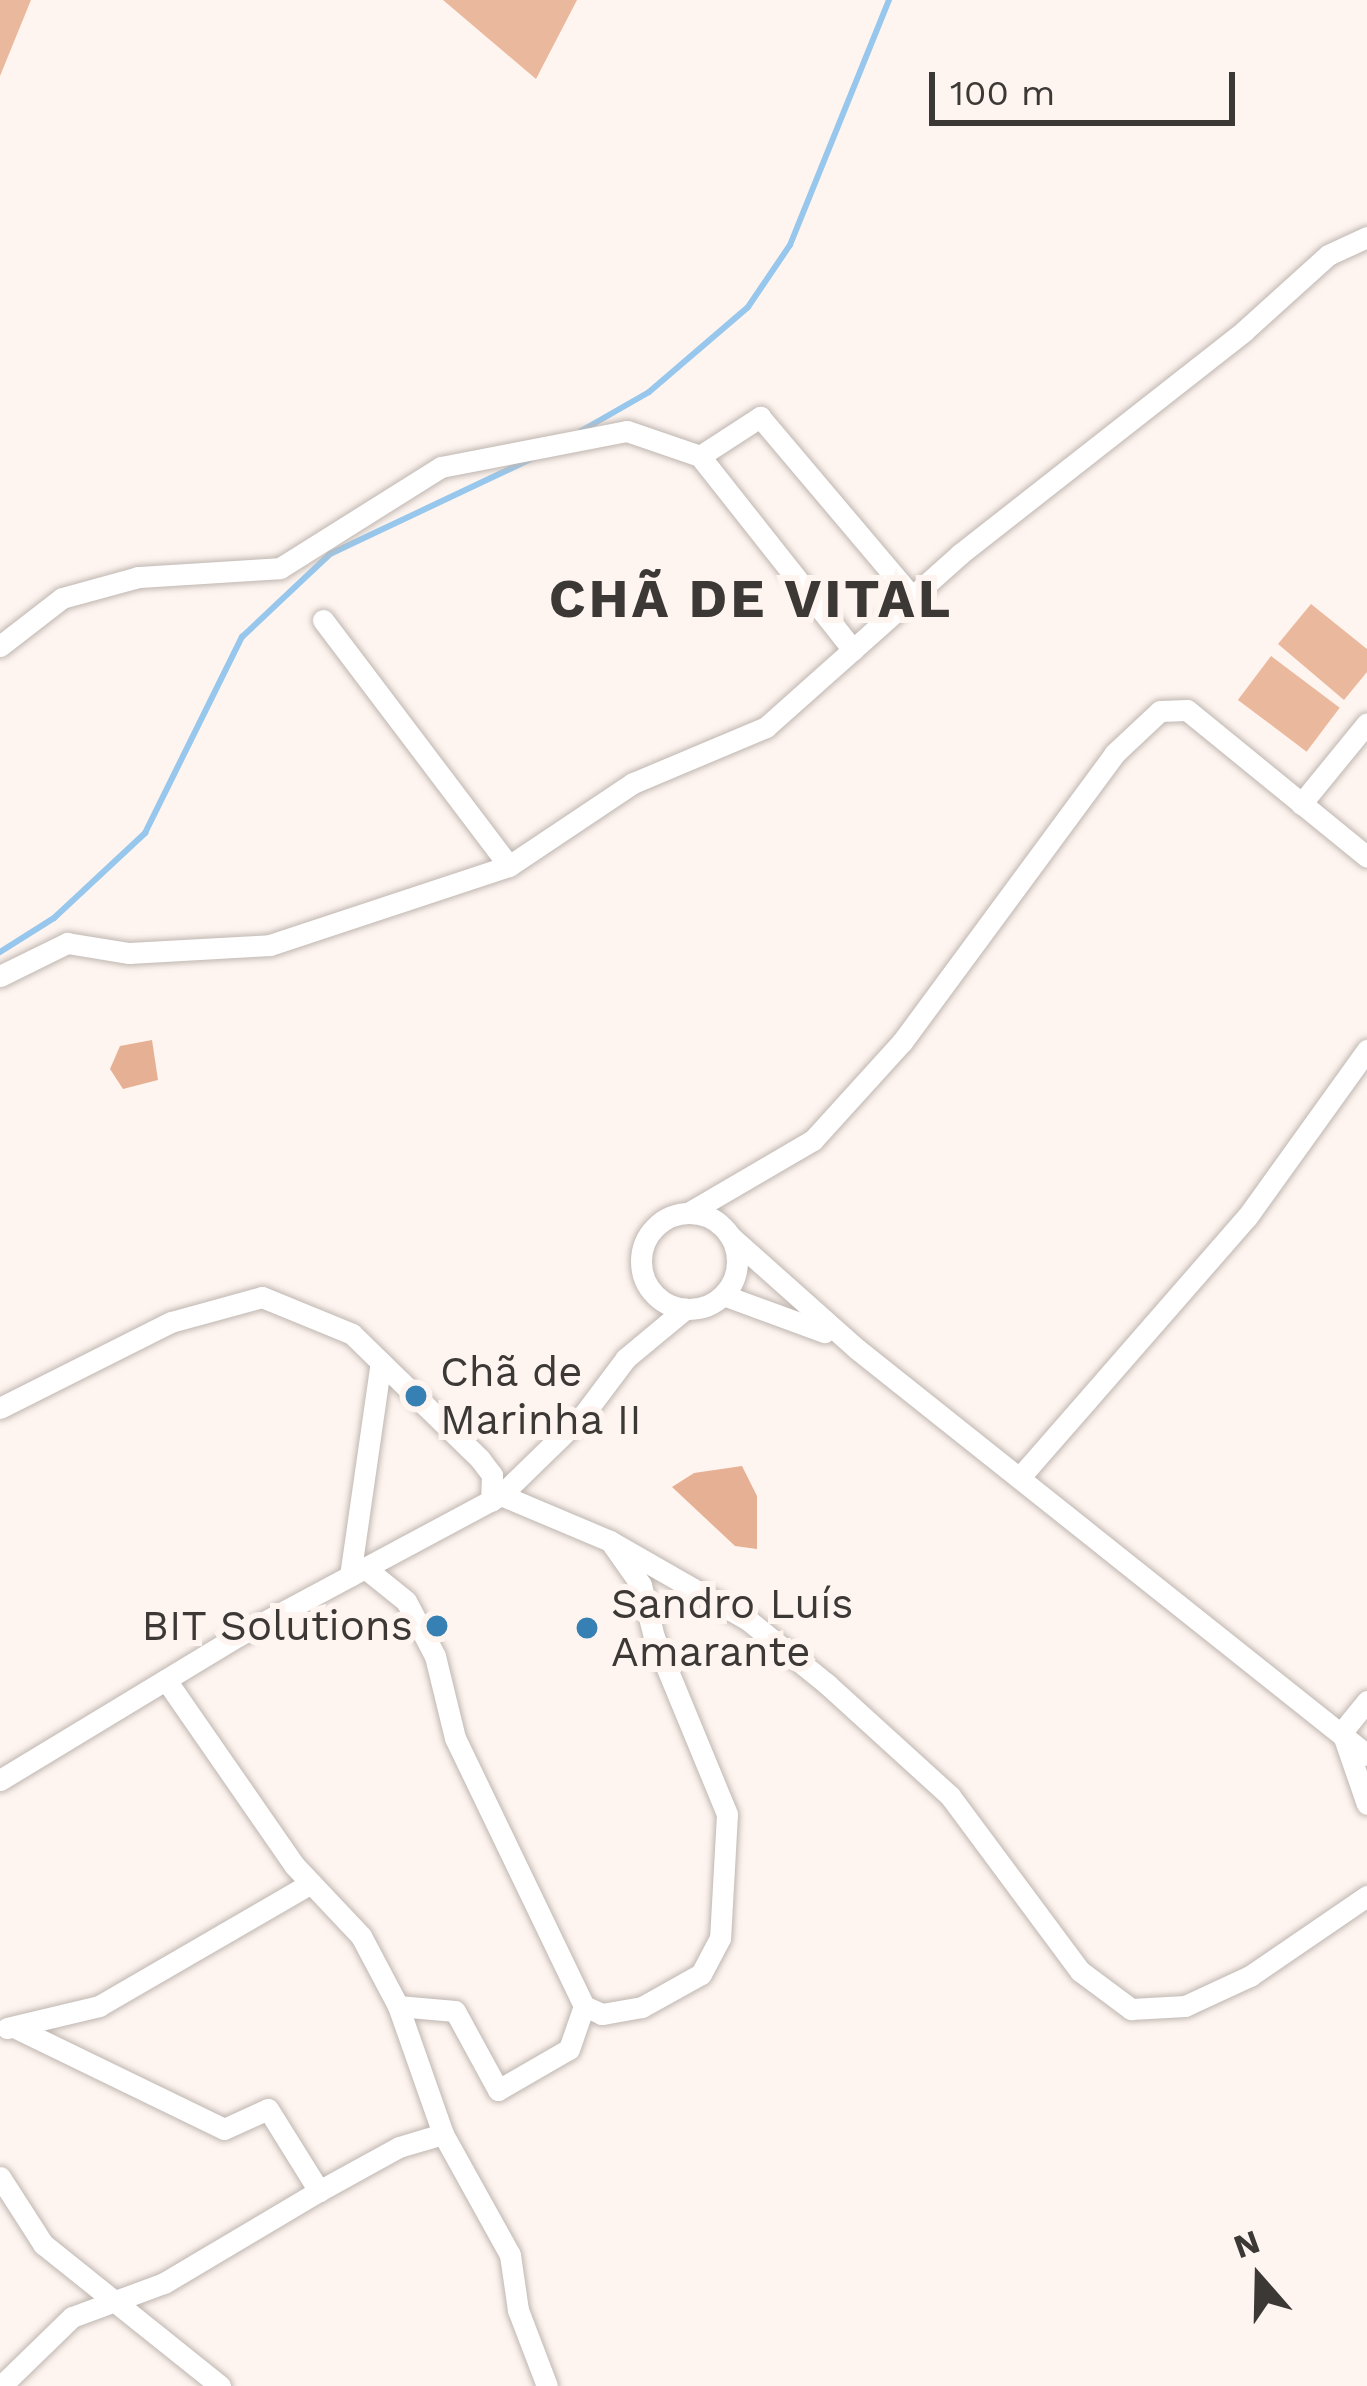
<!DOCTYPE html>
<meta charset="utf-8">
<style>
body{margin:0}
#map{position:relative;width:1367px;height:2386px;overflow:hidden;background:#fff5f0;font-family:"Work Sans",sans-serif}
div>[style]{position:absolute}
.green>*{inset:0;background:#eab89c;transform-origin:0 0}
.forest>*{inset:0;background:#e5b093}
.stream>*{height:6px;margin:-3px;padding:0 3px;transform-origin:3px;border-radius:3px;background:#97c7ed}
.roads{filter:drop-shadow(0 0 3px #bfb6b1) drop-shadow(0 0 3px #bfb6b1)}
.minor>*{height:21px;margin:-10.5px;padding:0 10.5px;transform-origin:10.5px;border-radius:10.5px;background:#fff}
.minor>.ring{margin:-10.5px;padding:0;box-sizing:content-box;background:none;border:21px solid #fff;border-radius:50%}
.dots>*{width:33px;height:33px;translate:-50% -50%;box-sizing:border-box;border:6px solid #fff5f0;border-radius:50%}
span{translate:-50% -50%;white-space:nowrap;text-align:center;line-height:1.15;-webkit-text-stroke:12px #fff5f0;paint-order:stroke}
.poi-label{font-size:42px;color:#3c3836}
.left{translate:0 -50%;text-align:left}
.right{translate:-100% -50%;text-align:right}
.district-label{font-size:54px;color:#3c3836;font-weight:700;letter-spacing:3px}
.north{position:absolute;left:1199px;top:2218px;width:120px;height:120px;-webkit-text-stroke:9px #fff5f0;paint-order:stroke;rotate:340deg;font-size:33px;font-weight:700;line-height:48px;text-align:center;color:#3c3836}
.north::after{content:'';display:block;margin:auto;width:42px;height:54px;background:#3c3836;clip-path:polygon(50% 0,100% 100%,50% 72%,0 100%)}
.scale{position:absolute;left:929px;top:72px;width:306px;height:54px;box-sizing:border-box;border:6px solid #3c3836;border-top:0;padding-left:15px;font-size:36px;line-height:42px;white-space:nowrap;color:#3c3836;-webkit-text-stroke:9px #fff5f0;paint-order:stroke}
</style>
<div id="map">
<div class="green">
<div style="clip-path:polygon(0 0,31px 0,0 76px)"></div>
<div style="clip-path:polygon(443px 0,577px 0,536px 79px)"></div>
<div style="clip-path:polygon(1311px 604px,1367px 649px,1367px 672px,1344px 700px,1278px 644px)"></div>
<div style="left:1271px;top:656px;width:86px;height:55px;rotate:37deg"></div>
</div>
<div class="forest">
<div style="clip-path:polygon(152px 1040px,158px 1080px,123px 1089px,110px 1069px,120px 1046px)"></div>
<div style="clip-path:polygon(742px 1466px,757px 1496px,757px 1549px,735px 1546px,672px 1487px,694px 1473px)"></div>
</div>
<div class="stream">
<div style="left:581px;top:431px;width:78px;rotate:-29.8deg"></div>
<div style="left:649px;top:392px;width:130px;rotate:-40.6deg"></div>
<div style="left:748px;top:307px;width:75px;rotate:-55.9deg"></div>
<div style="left:790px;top:245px;width:264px;rotate:-68deg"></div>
<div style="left:0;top:952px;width:64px;rotate:-32.2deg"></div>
<div style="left:54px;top:918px;width:125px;rotate:-43deg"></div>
<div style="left:145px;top:833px;width:219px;rotate:-63.7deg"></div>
<div style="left:242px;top:637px;width:121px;rotate:-43.3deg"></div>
<div style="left:330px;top:554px;width:225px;rotate:-25.3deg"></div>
</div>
<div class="roads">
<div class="minor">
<div style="left:323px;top:620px;width:308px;rotate:52.9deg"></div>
<div style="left:0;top:646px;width:78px;rotate:-37.7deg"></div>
<div style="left:62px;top:598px;width:79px;rotate:-15.4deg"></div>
<div style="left:138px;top:577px;width:142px;rotate:-3.6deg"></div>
<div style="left:280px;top:568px;width:190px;rotate:-32.1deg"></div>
<div style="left:441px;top:467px;width:189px;rotate:-11deg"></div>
<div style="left:627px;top:431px;width:77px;rotate:18.9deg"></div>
<div style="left:853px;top:650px;width:247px;rotate:-128.3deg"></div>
<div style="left:700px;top:456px;width:72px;rotate:-33deg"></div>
<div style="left:760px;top:417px;width:237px;rotate:49.8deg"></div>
<div style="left:1301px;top:804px;width:104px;rotate:-50.8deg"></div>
<div style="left:0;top:976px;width:75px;rotate:-26.2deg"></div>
<div style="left:67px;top:943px;width:63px;rotate:9.2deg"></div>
<div style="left:129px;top:953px;width:141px;rotate:-3.2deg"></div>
<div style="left:270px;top:945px;width:252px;rotate:-18.3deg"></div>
<div style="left:509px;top:866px;width:149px;rotate:-33.8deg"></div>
<div style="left:633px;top:783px;width:144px;rotate:-22.8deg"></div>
<div style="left:766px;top:727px;width:260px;rotate:-41.7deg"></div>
<div style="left:960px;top:554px;width:361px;rotate:-38.1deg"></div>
<div style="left:1244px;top:331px;width:113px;rotate:-42.1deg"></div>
<div style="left:1328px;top:255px;width:43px;rotate:-24.8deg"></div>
<div style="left:688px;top:1213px;width:145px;rotate:-30.3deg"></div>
<div style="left:813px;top:1140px;width:132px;rotate:-47.8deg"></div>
<div style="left:902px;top:1042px;width:358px;rotate:-53.6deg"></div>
<div style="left:1114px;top:754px;width:63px;rotate:-43.1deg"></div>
<div style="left:1160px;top:711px;width:27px;rotate:-2deg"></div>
<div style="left:1187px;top:710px;width:232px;rotate:39.2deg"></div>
<div class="ring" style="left:641px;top:1213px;width:75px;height:75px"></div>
<div style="left:729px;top:1235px;width:171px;rotate:41.7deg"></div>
<div style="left:857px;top:1349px;width:652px;rotate:38.52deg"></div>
<div style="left:723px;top:1295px;width:108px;rotate:20.1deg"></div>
<div style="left:0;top:1408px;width:191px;rotate:-26.7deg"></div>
<div style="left:171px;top:1322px;width:94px;rotate:-15.4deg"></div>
<div style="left:262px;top:1297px;width:97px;rotate:22.3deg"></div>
<div style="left:352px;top:1334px;width:179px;rotate:44.3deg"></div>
<div style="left:480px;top:1459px;width:20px;rotate:53deg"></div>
<div style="left:492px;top:1475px;width:26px;rotate:92deg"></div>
<div style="left:1020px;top:1477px;width:345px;rotate:-48.9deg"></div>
<div style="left:1247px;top:1217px;width:206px;rotate:-54.3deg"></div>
<div style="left:501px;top:1495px;width:118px;rotate:22.9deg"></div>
<div style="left:610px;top:1541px;width:54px;rotate:54.8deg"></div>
<div style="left:641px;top:1585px;width:54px;rotate:76deg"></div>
<div style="left:654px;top:1637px;width:191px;rotate:67.6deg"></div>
<div style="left:727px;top:1814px;width:124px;rotate:93.2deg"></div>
<div style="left:720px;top:1938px;width:41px;rotate:117.8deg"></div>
<div style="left:701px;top:1974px;width:68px;rotate:150.8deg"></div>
<div style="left:642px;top:2007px;width:41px;rotate:170.1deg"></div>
<div style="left:602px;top:2014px;width:20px;rotate:-156deg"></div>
<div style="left:610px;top:1541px;width:159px;rotate:29.8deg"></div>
<div style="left:748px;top:1620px;width:102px;rotate:39deg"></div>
<div style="left:827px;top:1684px;width:166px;rotate:42.3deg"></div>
<div style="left:950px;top:1796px;width:218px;rotate:53.4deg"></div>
<div style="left:1080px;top:1971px;width:64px;rotate:36.7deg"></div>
<div style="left:1131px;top:2009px;width:54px;rotate:-3.2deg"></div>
<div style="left:1185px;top:2006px;width:72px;rotate:-24.8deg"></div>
<div style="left:1250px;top:1976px;width:142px;rotate:-34.4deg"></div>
<div style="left:350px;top:1576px;width:216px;rotate:-81.8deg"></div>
<div style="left:166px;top:1680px;width:225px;rotate:55.3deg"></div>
<div style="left:294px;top:1865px;width:98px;rotate:46.7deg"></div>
<div style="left:361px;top:1936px;width:79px;rotate:62.1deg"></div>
<div style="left:398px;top:2006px;width:57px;rotate:5deg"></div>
<div style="left:455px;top:2011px;width:90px;rotate:61.4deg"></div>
<div style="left:498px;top:2090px;width:82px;rotate:-30deg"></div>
<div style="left:569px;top:2049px;width:46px;rotate:-70.8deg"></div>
<div style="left:584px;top:2006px;width:297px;rotate:-115.7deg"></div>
<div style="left:455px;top:1738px;width:84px;rotate:-103.7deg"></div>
<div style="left:435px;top:1656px;width:62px;rotate:-117.8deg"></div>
<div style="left:406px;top:1601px;width:53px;rotate:-141.2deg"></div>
<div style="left:1367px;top:1701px;width:40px;rotate:129deg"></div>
<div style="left:1342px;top:1732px;width:76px;rotate:70.9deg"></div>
<div style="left:0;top:1780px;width:278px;rotate:-31.2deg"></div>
<div style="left:238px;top:1636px;width:298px;rotate:-28.2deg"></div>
<div style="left:501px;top:1495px;width:116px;rotate:-44.3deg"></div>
<div style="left:584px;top:1414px;width:70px;rotate:-53.1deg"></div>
<div style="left:626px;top:1358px;width:77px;rotate:-39.7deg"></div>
<div style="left:398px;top:2006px;width:136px;rotate:70.6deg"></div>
<div style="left:443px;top:2134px;width:138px;rotate:61deg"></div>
<div style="left:510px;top:2255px;width:56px;rotate:81.7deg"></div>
<div style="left:518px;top:2310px;width:81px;rotate:69.1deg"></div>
<div style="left:14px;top:2027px;width:233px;rotate:25.9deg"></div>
<div style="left:224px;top:2129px;width:48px;rotate:-24.4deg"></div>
<div style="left:268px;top:2109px;width:97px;rotate:58.1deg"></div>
<div style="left:319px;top:2191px;width:91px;rotate:-28.8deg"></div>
<div style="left:399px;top:2147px;width:46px;rotate:-16.5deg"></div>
<div style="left:7px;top:2028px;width:95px;rotate:-13.4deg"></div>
<div style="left:99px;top:2006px;width:245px;rotate:-30.1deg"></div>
<div style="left:0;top:2177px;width:80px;rotate:57.3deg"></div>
<div style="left:43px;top:2244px;width:227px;rotate:38.7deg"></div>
<div style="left:1px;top:2386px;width:99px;rotate:-44.2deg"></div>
<div style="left:72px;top:2317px;width:98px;rotate:-20.3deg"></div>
<div style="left:164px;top:2283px;width:180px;rotate:-30.7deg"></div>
</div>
</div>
<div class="dots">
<div style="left:416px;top:1396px;background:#3780b4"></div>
<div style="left:437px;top:1626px;background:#3780b4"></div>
<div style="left:587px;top:1628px;background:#3780b4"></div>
</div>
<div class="poi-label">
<span class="left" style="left:440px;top:1396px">Chã de<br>Marinha II</span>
<span class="left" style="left:611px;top:1628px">Sandro Luís<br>Amarante</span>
<span class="right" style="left:413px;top:1626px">BIT Solutions</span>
</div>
<div class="district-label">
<span style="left:751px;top:599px">CHÃ DE VITAL</span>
</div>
<div class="north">N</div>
<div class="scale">100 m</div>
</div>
